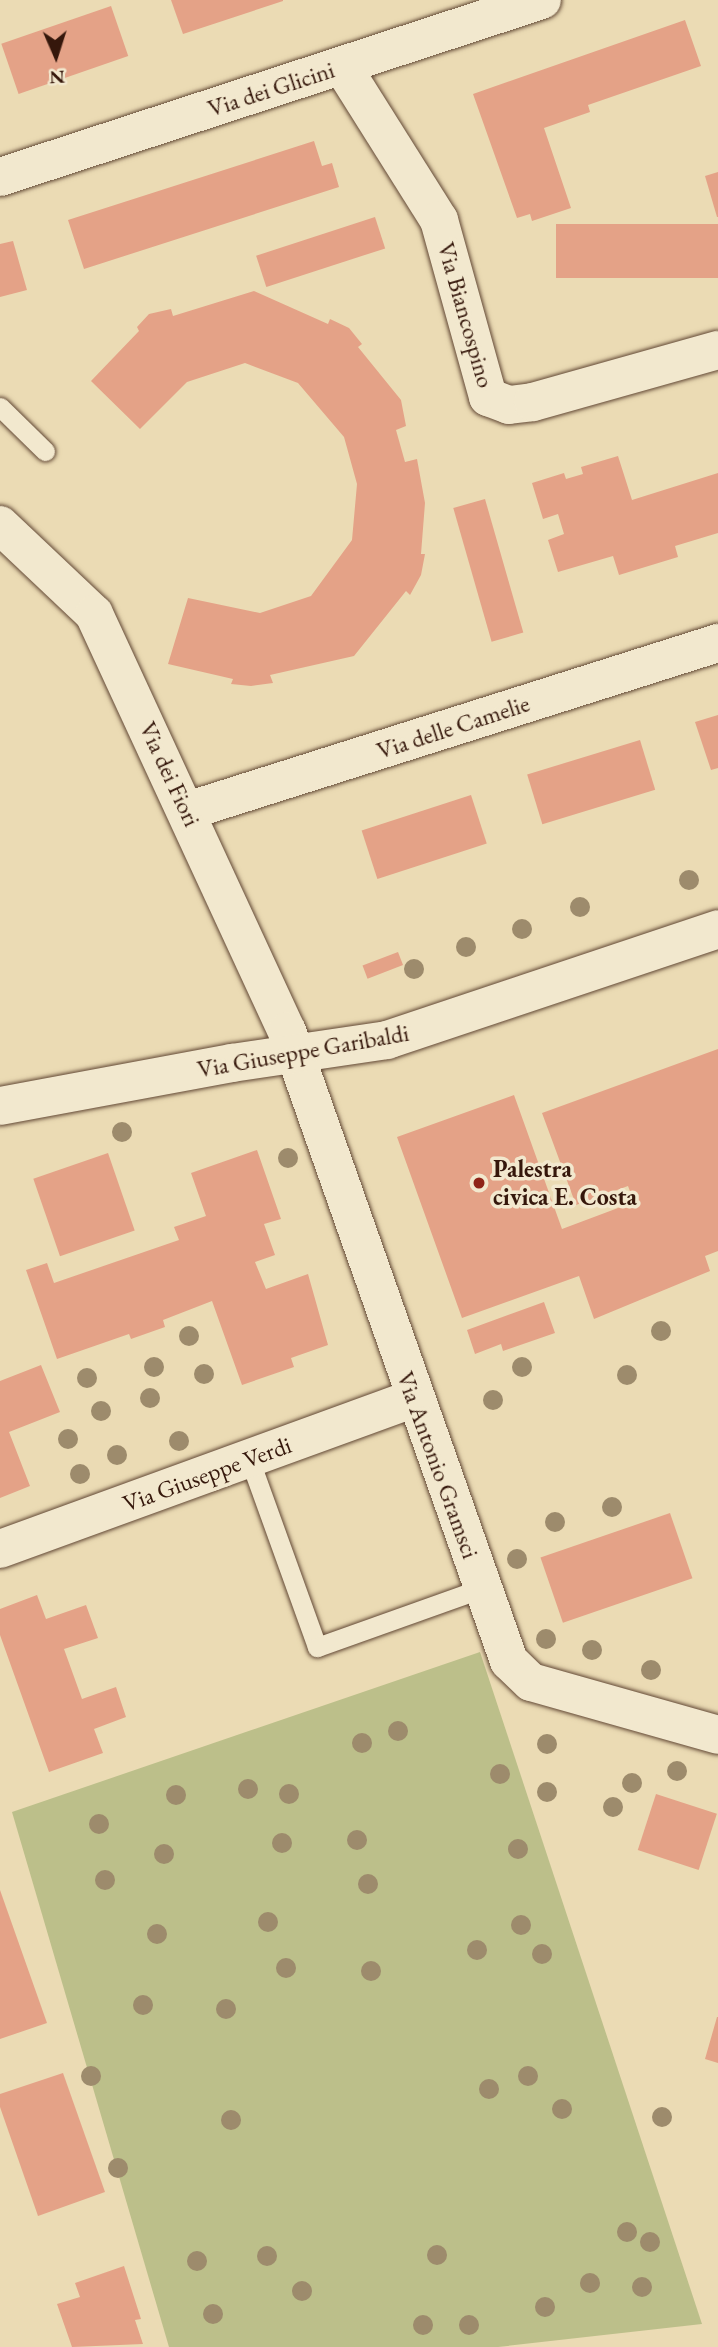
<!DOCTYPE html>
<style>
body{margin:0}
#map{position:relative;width:718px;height:2347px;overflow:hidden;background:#ebdbb4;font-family:"EB Garamond",serif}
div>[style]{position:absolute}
.green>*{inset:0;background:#bcbf8a}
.building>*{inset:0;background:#e4a287;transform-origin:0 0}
.roads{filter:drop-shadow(0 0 2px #624835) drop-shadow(0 0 2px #624835)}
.service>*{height:19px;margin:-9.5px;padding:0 9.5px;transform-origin:9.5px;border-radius:9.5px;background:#f2e8ce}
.minor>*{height:38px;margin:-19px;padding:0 19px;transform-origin:19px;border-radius:19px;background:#f2e8ce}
.trees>*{width:20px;height:20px;margin:-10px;border-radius:50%;background:#9d8b6c}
.dots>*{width:19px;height:19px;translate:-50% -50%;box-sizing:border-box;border:4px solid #f2e8ce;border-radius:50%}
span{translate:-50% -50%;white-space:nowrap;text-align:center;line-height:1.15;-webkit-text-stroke:7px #f2e8ce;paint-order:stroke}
.street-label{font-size:24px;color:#35170b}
.poi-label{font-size:24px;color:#35170b;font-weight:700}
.left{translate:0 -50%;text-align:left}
.north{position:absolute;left:21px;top:21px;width:70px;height:70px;-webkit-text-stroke:5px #f2e8ce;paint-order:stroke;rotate:177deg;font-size:19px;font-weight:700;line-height:28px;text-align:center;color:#35170b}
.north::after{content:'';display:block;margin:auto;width:24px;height:32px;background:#35170b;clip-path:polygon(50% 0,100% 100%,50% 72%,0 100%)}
</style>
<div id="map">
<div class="green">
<div style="clip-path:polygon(480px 1652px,702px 2324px,498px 2347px,169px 2347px,12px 1812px)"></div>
</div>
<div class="building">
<div style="clip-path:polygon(171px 0,283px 0,283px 1px,183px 34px)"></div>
<div style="left:111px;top:6px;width:53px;height:116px;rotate:71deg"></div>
<div style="clip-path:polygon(685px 20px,701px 66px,588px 105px,590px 112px,544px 128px,571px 208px,532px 221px,530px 214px,517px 218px,473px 94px)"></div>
<div style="clip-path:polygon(314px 141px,322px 166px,332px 163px,339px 187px,84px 269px,68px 220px)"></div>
<div style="clip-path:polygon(718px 172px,718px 217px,717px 217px,705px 176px)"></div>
<div style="left:375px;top:217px;width:33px;height:125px;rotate:72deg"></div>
<div style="left:718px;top:224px;width:54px;height:162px;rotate:90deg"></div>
<div style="clip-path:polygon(13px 241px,27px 290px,0 297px,0 244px)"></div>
<div style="clip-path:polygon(254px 291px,328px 324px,330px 319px,349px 328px,362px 344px,358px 347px,401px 400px,406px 426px,396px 430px,405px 462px,417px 459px,425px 503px,421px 554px,425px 554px,421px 575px,410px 595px,406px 591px,354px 656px,270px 675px,273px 683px,251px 686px,231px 684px,233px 679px,168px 664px,188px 598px,260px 613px,311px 596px,352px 540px,357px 484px,344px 437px,298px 383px,245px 363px,187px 382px,140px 429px,91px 381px,139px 331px,137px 327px,149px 314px,171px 309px,173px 316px)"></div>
<div style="clip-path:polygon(618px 456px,632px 500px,718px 473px,718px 533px,675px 546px,678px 557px,619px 575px,613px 556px,558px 572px,548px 540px,564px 534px,558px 514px,543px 519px,532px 483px,564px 473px,566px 479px,583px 474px,581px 467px)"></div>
<div style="left:485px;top:499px;width:139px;height:33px;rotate:74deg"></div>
<div style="clip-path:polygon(718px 715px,718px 768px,711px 770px,695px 722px)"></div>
<div style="left:640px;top:740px;width:52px;height:118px;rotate:73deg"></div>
<div style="left:471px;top:795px;width:51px;height:115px;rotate:72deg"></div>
<div style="left:398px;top:952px;width:14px;height:38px;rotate:69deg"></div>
<div style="clip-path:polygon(718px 1049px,718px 1251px,705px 1256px,710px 1271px,594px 1319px,579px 1276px,462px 1318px,397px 1137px,514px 1095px,562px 1229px,634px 1202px,628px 1186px,576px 1205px,542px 1113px)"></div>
<div style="clip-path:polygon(257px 1150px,281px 1219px,264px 1224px,275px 1255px,255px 1262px,266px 1289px,308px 1274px,328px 1345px,291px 1358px,294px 1367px,242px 1385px,212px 1301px,163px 1320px,165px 1327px,131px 1339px,129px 1334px,57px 1359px,26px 1270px,47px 1263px,54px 1283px,179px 1240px,174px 1227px,206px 1216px,191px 1173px)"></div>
<div style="left:108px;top:1153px;width:82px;height:79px;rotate:71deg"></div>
<div style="clip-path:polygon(544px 1302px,555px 1333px,503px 1351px,501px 1344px,475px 1354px,467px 1330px)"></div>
<div style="clip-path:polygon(41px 1365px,60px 1412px,9px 1432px,30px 1486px,0 1498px,0 1381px)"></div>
<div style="left:670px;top:1513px;width:69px;height:137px;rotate:71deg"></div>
<div style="clip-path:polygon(37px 1595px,46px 1619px,86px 1605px,98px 1638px,64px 1649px,82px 1699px,116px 1687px,126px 1717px,94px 1729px,103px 1753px,49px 1772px,0 1635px,0 1609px)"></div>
<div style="left:656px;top:1794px;width:64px;height:59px;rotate:18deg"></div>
<div style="clip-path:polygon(0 1890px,47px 2023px,0 2039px)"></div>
<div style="clip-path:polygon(717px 2017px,718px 2017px,718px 2063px,705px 2059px)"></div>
<div style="clip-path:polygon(63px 2073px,105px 2192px,38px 2216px,0 2107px,0 2094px)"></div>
<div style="clip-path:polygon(124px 2266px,141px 2319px,135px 2320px,143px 2344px,72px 2347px,57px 2304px,80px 2297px,75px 2283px)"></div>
</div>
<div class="roads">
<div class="service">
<div style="left:0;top:407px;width:63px;rotate:44.4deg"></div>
<div style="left:249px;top:1458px;width:201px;rotate:70.2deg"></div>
<div style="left:317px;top:1647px;width:176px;rotate:-19.6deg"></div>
</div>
<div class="minor">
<div style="left:342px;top:66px;width:182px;rotate:57.8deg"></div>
<div style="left:439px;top:220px;width:184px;rotate:74.5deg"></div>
<div style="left:488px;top:397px;width:22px;rotate:21deg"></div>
<div style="left:509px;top:405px;width:24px;rotate:-7deg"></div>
<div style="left:533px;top:402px;width:192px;rotate:-15.7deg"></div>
<div style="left:0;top:177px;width:570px;rotate:-18.09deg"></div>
<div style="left:0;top:525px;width:129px;rotate:43.4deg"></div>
<div style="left:94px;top:614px;width:459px;rotate:65.2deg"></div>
<div style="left:287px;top:1031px;width:668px;rotate:70.59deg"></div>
<div style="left:509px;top:1661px;width:30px;rotate:44deg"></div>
<div style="left:531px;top:1682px;width:194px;rotate:15.8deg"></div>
<div style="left:187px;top:811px;width:557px;rotate:-17.56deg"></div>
<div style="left:0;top:1106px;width:236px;rotate:-10.5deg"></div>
<div style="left:232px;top:1063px;width:157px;rotate:-8.4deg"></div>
<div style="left:387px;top:1040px;width:349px;rotate:-18.5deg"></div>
<div style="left:0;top:1549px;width:441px;rotate:-20deg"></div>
</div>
</div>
<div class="trees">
<div style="left:689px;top:880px"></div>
<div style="left:580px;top:907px"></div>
<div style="left:522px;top:929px"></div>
<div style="left:466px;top:947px"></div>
<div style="left:414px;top:969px"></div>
<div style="left:122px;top:1132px"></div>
<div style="left:288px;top:1158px"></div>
<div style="left:661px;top:1331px"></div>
<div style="left:189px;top:1336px"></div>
<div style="left:154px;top:1367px"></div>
<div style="left:522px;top:1367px"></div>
<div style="left:204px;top:1374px"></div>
<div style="left:627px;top:1375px"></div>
<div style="left:87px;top:1378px"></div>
<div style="left:150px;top:1398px"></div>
<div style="left:493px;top:1400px"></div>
<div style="left:101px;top:1411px"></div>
<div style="left:68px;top:1439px"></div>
<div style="left:179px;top:1441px"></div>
<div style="left:117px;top:1455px"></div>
<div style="left:80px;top:1474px"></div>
<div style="left:612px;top:1507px"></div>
<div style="left:555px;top:1522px"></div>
<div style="left:517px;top:1559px"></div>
<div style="left:546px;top:1639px"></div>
<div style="left:592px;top:1650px"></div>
<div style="left:651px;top:1670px"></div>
<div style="left:398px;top:1731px"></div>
<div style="left:362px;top:1743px"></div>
<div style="left:547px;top:1744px"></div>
<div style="left:677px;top:1771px"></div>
<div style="left:500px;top:1774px"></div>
<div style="left:632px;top:1783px"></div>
<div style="left:248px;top:1789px"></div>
<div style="left:547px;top:1792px"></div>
<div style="left:289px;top:1794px"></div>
<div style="left:176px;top:1795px"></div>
<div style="left:613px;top:1807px"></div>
<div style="left:99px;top:1824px"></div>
<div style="left:357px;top:1840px"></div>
<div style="left:282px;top:1843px"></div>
<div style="left:518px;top:1849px"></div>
<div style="left:164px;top:1854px"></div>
<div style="left:105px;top:1880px"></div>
<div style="left:368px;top:1884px"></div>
<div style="left:268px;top:1922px"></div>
<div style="left:521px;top:1925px"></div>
<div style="left:157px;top:1934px"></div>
<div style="left:477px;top:1950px"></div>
<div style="left:542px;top:1954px"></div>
<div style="left:286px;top:1968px"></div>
<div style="left:371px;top:1971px"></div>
<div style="left:143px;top:2005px"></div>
<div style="left:226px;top:2009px"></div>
<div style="left:91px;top:2076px"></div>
<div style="left:528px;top:2076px"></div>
<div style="left:489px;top:2089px"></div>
<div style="left:562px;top:2109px"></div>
<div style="left:662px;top:2117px"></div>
<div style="left:231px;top:2120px"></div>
<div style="left:118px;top:2168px"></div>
<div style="left:627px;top:2232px"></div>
<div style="left:650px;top:2242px"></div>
<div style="left:437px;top:2255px"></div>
<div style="left:267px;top:2256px"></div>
<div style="left:197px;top:2261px"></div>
<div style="left:590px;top:2283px"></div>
<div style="left:642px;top:2287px"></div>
<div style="left:302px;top:2291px"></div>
<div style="left:545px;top:2307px"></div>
<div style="left:213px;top:2314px"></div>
<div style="left:423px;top:2325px"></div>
<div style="left:469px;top:2325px"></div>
</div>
<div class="dots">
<div style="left:479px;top:1183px;background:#8f2418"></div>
</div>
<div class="street-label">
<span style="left:271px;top:89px;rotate:-18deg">Via dei Glicini</span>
<span style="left:466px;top:315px;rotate:74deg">Via Biancospino</span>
<span style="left:453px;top:727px;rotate:-18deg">Via delle Camelie</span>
<span style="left:170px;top:774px;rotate:65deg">Via dei Fiori</span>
<span style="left:303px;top:1051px;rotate:-10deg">Via Giuseppe Garibaldi</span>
<span style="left:438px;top:1465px;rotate:70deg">Via Antonio Gramsci</span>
<span style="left:207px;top:1474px;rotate:-20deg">Via Giuseppe Verdi</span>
</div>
<div class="poi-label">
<span class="left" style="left:493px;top:1183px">Palestra<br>civica E. Costa</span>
</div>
<div class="north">N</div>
</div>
